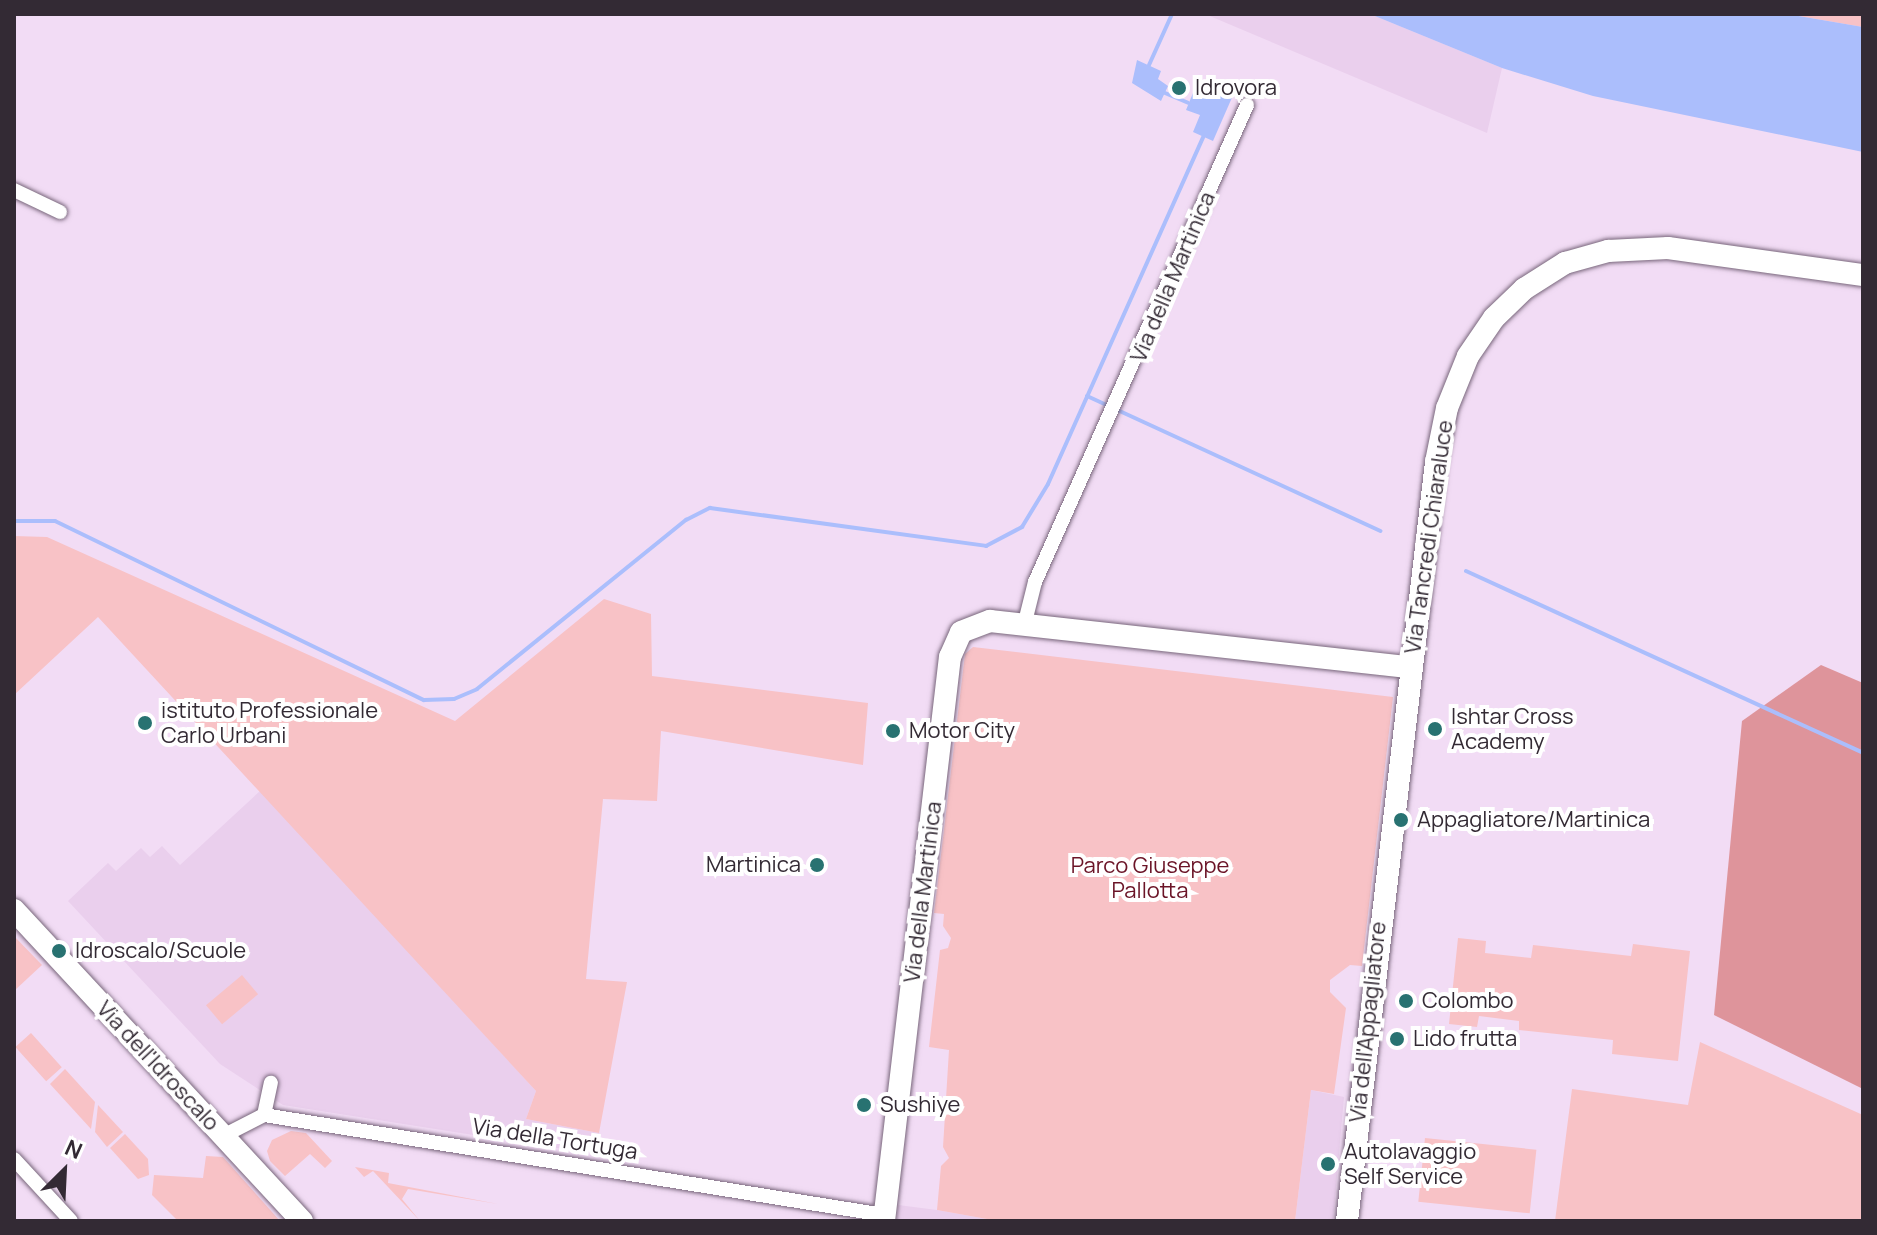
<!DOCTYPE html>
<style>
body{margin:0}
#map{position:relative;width:1877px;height:1235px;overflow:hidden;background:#f2dcf5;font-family:Manrope,sans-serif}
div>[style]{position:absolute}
.built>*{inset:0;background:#eacfed}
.green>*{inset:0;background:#f8c2c6;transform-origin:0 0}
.forest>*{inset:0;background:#de949b}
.water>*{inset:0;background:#abbefc}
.stream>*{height:4px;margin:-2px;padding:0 2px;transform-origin:2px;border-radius:2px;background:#abbefc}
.roads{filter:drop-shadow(0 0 2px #78667b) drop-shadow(0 0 2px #78667b)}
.street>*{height:14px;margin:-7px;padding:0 7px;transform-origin:7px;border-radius:7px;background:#fff}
.secondary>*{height:22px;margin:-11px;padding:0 11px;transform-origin:11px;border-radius:11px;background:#fff}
.dots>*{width:22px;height:22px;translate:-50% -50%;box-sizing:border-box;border:4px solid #fff;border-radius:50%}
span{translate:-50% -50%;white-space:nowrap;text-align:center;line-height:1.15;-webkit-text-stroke:8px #fff;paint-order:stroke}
.poi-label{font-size:22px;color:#332a34}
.left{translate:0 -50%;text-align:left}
.right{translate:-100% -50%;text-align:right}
.street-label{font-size:22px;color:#332a34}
.park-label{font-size:22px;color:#6b1427}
.frame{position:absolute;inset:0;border:16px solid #332a34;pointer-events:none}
.north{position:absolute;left:24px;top:1131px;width:80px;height:80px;-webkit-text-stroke:6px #fff;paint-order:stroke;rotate:24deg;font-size:22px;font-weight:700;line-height:32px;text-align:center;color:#332a34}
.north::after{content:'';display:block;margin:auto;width:28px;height:36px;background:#332a34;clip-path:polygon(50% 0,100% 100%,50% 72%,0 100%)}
</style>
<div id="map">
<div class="built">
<div style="clip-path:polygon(1205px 14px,1370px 14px,1502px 68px,1487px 133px)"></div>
<div style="clip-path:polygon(261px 790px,536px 1091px,526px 1119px,599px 1133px,595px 1154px,283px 1105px,220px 1064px,68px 901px,108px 863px,116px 871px,141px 848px,150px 857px,162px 846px,180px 865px)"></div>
<div style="clip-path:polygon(1311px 1090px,1344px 1097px,1333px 1221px,1295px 1221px)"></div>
<div style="clip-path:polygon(898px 1205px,937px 1210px,998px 1221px,897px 1221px)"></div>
</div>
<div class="green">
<div style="clip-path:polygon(1787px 14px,1863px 14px,1863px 27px,1857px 26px)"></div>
<div style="clip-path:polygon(14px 536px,47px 537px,455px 721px,604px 599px,651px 614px,652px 676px,868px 703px,863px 765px,661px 731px,657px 801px,603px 799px,586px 979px,627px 982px,599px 1133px,526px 1119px,536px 1091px,98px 617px,14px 695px)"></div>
<div style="clip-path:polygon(973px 647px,1393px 697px,1362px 966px,1350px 965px,1330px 980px,1330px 992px,1346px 1008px,1334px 1094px,1311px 1090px,1295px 1221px,998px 1221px,937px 1210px,941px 1166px,949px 1158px,943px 1147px,949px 1050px,929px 1047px,940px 950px,948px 948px,951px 938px,943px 926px,944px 914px,934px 913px,965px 654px)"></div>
<div style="clip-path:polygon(14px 936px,42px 965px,14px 991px)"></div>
<div style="clip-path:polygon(1458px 938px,1486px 941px,1485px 953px,1531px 958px,1533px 945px,1631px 956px,1633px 944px,1690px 951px,1678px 1061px,1612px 1054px,1613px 1040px,1519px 1030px,1519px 1021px,1479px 1016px,1477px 1027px,1449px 1024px)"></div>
<div style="left:242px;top:975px;width:25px;height:47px;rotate:50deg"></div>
<div style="left:31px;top:1033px;width:46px;height:21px;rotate:48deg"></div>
<div style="clip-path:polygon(1700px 1042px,1863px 1115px,1863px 1221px,1555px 1221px,1572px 1089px,1688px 1105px)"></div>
<div style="clip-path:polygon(65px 1069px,95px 1102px,91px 1129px,50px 1084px)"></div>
<div style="clip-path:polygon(98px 1105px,123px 1132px,107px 1147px,95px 1132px)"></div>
<div style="clip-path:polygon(291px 1131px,306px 1133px,332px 1161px,325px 1168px,310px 1154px,285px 1176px,270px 1161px,267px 1151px,272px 1140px)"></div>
<div style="clip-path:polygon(125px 1134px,148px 1159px,149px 1175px,138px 1179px,110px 1148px)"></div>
<div style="left:1425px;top:1138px;width:112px;height:64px;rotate:6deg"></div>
<div style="clip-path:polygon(206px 1156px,223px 1157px,280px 1221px,178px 1221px,152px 1195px,154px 1175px,203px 1178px)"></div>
<div style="clip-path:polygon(355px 1167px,389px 1173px,388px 1183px,498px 1204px,408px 1189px,402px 1199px,420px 1221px,373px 1171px,364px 1177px)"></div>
</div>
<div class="forest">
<div style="clip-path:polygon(1821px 665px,1863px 683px,1863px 1089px,1714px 1015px,1742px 721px)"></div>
</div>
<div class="water">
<div style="clip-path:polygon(1370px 14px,1787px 14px,1863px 27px,1863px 152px,1593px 96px,1502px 68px)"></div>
<div style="clip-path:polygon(1137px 60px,1161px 71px,1158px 79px,1168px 86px,1161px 101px,1132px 83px)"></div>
<div style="clip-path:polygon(1210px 82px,1234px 93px,1213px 141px,1193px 132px,1200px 115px,1186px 110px,1193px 93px,1204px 97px)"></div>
</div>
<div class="stream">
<div style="left:1149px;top:65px;width:56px;rotate:-65.7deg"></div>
<div style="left:1165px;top:93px;width:25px;rotate:23deg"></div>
<div style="left:1087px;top:396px;width:323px;rotate:24.7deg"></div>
<div style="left:14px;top:521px;width:41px"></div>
<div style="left:55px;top:521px;width:410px;rotate:25.9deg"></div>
<div style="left:424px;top:700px;width:30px;rotate:-2deg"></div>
<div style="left:454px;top:699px;width:25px;rotate:-23deg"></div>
<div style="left:477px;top:689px;width:269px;rotate:-39deg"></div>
<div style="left:686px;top:520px;width:27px;rotate:-27deg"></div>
<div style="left:710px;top:508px;width:279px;rotate:7.8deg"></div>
<div style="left:986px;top:546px;width:41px;rotate:-27.8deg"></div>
<div style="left:1022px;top:527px;width:50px;rotate:-58.8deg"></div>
<div style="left:1048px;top:484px;width:380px;rotate:-65.9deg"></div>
<div style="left:1466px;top:571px;width:437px;rotate:24.6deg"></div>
</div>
<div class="roads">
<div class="street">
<div style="left:14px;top:190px;width:51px;rotate:25.6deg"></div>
<div style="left:1024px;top:626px;width:45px;rotate:-76deg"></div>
<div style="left:1035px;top:582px;width:522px;rotate:-66.04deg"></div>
<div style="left:264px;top:1115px;width:33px;rotate:-78deg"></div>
<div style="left:223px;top:1136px;width:46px;rotate:-27.1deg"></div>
<div style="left:264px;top:1115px;width:628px;rotate:9.16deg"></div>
<div style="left:14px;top:1159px;width:84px;rotate:47.4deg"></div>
</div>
<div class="secondary">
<div style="left:14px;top:910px;width:424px;rotate:47.2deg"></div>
<div style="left:884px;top:1221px;width:568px;rotate:-83.33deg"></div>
<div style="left:950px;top:657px;width:27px;rotate:-66deg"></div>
<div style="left:961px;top:632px;width:31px;rotate:-21deg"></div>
<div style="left:990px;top:621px;width:423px;rotate:6.3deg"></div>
<div style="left:1347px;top:1221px;width:764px;rotate:-83.31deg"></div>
<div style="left:1436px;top:462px;width:55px;rotate:-78.5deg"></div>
<div style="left:1447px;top:408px;width:56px;rotate:-68deg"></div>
<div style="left:1468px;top:356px;width:46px;rotate:-55.6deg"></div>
<div style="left:1494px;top:318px;width:42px;rotate:-44deg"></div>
<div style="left:1524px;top:289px;width:49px;rotate:-32.4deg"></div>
<div style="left:1565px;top:263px;width:45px;rotate:-15.6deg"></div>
<div style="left:1608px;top:251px;width:60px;rotate:-2.9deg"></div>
<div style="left:1668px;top:248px;width:197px;rotate:7.9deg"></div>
</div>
</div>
<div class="dots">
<div style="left:1179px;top:88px;background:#287271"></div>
<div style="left:145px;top:723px;background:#287271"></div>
<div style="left:1435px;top:729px;background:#287271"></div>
<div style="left:893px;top:731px;background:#287271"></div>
<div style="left:1401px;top:820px;background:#287271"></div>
<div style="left:817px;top:865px;background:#287271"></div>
<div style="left:59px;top:951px;background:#287271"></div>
<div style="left:1406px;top:1001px;background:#287271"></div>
<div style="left:1397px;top:1039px;background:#287271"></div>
<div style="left:864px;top:1105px;background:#287271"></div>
<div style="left:1328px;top:1164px;background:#287271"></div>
</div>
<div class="poi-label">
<span class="left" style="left:1195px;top:88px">Idrovora</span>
<span class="left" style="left:161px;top:723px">istituto Professionale<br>Carlo Urbani</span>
<span class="left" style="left:1451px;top:729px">Ishtar Cross<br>Academy</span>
<span class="left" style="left:909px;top:731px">Motor City</span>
<span class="left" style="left:1417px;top:820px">Appagliatore/Martinica</span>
<span class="right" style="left:801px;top:865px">Martinica</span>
<span class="left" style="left:75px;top:951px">Idroscalo/Scuole</span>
<span class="left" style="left:1422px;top:1001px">Colombo</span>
<span class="left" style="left:1413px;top:1039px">Lido frutta</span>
<span class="left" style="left:880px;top:1105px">Sushiye</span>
<span class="left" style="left:1344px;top:1164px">Autolavaggio<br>Self Service</span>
</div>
<div class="street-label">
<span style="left:1173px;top:277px;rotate:-67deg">Via della Martinica</span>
<span style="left:1429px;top:537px;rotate:-82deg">Via Tancredi Chiaraluce</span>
<span style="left:923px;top:892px;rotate:-83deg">Via della Martinica</span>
<span style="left:1368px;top:1022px;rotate:-84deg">Via dell'Appagliatore</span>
<span style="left:158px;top:1066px;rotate:47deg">Via dell'Idroscalo</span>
<span style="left:555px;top:1139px;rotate:9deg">Via della Tortuga</span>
</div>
<div class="park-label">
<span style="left:1150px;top:878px">Parco Giuseppe<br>Pallotta</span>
</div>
<div class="frame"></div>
<div class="north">N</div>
</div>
